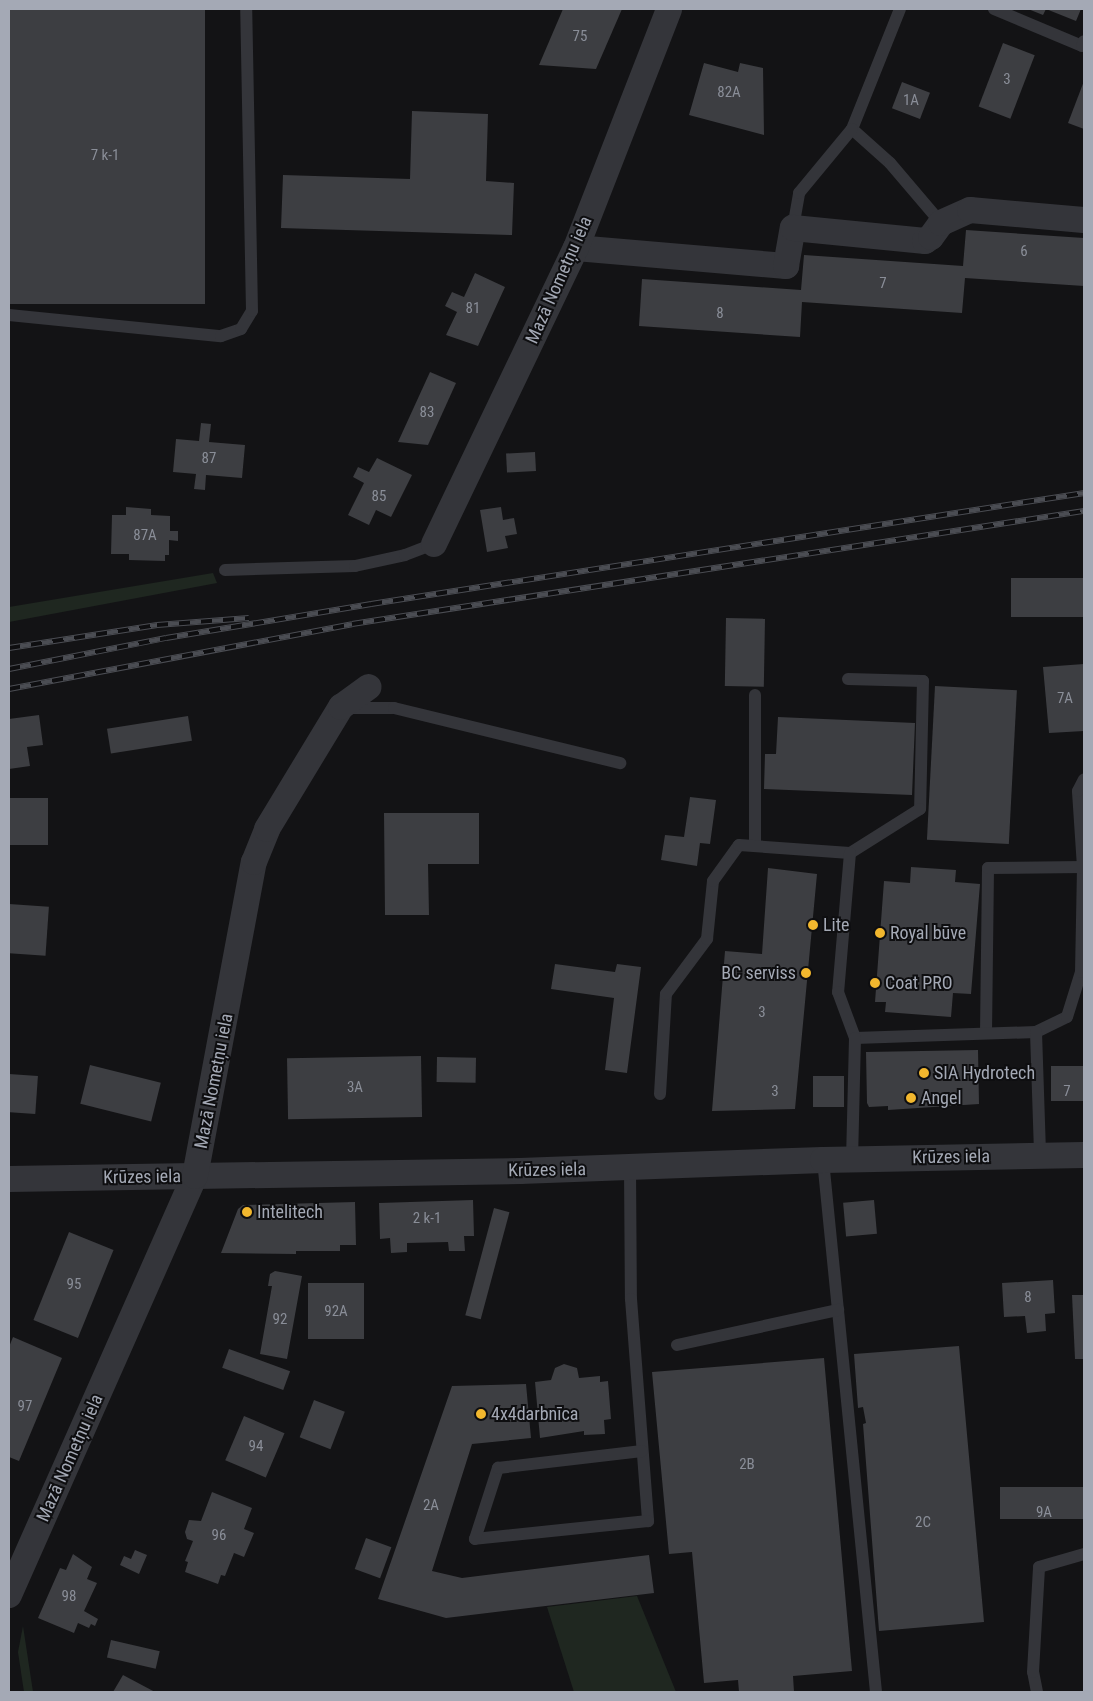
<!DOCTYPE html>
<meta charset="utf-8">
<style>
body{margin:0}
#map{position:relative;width:1093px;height:1701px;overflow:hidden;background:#131315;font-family:"Roboto Condensed",sans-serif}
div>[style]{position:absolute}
.green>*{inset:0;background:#1f2720}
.building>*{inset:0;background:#3d3e42;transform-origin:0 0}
.service>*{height:12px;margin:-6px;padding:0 6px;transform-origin:6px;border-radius:6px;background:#34353a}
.minor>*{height:26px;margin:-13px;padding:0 13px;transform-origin:13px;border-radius:13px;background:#34353a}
.rail>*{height:5.5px;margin-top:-2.75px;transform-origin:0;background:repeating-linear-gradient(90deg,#0e0e10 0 11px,#4b4d53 0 22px);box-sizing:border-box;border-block:1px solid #4b4d53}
.dots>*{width:14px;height:14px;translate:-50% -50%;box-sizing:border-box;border:2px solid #0e0e10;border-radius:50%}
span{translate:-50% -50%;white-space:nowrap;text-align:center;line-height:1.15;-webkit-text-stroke:4px #0e0e10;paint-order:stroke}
.number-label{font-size:15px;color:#8a8e98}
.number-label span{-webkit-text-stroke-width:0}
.street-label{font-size:18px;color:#a4a9b5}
.poi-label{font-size:18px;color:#a4a9b5}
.left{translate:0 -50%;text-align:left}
.right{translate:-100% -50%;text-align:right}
.frame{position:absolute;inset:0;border:10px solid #a4a9b5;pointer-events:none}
</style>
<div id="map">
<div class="green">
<div style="clip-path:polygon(213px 573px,217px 583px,9px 622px,9px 607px)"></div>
<div style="clip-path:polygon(637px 1596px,676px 1692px,574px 1692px,547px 1607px)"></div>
<div style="clip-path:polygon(23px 1626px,33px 1692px,24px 1692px,18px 1652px)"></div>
</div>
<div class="building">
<div style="left:9px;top:9px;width:196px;height:295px"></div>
<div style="clip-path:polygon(563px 9px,622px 9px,596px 69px,539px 65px)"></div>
<div style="clip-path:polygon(1028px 9px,1081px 9px,1076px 21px,1046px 9px,1043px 15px)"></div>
<div style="left:1003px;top:43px;width:34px;height:68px;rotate:21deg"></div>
<div style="clip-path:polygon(704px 63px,738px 72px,740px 63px,763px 68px,764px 135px,689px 115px)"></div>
<div style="clip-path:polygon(1084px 81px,1084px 129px,1068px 123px)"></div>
<div style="left:902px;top:82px;width:30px;height:28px;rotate:21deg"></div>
<div style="clip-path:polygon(412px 111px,488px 114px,486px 181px,514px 183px,512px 235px,281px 228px,283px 175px,410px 179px)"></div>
<div style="clip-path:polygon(966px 230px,1084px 238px,1084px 286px,965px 278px,962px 313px,802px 302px,800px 337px,639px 326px,642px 279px,801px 290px,804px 255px,963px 266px)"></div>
<div style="clip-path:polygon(475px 273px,505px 287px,478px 346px,446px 335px,457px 312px,445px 306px,452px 292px,464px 297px)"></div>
<div style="clip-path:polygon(430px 372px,456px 383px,428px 445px,398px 442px)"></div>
<div style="clip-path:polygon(201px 423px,211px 424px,209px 442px,245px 445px,242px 478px,206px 475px,205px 490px,194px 489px,196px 474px,173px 472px,176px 439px,199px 441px)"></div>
<div style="left:535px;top:452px;width:19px;height:29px;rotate:87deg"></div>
<div style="clip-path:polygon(377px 458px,412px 475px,391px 517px,376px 510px,369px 525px,348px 515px,364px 483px,353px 477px,358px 467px,369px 472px)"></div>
<div style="clip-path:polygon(126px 507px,151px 509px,151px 515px,170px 516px,170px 531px,178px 531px,178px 541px,169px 540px,169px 555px,165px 555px,165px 561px,129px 560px,129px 554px,111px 554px,112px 515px,126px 515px)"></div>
<div style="clip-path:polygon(501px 507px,503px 520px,514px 518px,517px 534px,505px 536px,508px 548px,487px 552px,480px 510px)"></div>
<div style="left:1084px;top:578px;width:39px;height:73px;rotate:90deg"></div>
<div style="left:726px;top:618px;width:39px;height:68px;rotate:1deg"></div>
<div style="clip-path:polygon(1084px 664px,1084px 731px,1049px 733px,1043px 667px)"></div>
<div style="left:935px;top:686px;width:82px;height:154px;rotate:3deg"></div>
<div style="clip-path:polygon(39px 715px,43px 745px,27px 747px,30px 766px,9px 769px,9px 719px)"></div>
<div style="left:188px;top:716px;width:25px;height:82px;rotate:81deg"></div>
<div style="clip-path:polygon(778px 717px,915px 723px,912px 795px,764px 789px,765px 754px,776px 754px)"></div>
<div style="clip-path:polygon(690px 797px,716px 800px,710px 844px,700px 843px,697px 866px,661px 860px,665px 835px,684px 837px)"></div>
<div style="left:9px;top:798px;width:39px;height:47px"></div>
<div style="clip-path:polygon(384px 813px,479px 813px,479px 864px,428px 864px,429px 915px,385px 915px)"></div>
<div style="clip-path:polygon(911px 867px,956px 870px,955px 882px,980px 884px,971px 994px,953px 993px,951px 1017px,885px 1012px,886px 1002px,875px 1002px,884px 881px,910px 883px)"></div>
<div style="clip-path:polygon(768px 868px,817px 874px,795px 1109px,712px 1111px,725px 951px,762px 954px)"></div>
<div style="left:9px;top:904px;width:40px;height:49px;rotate:4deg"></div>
<div style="clip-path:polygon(555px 964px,615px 972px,617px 964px,641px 967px,627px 1073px,605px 1070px,614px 998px,551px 989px)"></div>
<div style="clip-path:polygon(978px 1050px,979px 1104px,888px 1110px,888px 1106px,869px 1107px,867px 1103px,866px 1052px)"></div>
<div style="left:421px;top:1056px;width:61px;height:134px;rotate:89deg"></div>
<div style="left:437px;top:1057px;width:39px;height:25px;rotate:1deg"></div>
<div style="left:90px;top:1065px;width:73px;height:40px;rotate:14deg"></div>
<div style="left:1051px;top:1066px;width:33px;height:35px"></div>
<div style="left:9px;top:1074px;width:29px;height:38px;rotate:4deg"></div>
<div style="left:813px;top:1076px;width:31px;height:31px"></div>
<div style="clip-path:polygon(473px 1200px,474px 1236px,464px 1236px,465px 1251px,449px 1251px,448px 1242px,407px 1243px,407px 1252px,391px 1253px,390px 1238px,380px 1239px,379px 1203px)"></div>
<div style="left:874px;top:1200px;width:34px;height:31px;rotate:85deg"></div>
<div style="clip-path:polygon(355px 1202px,356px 1245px,340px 1245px,340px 1251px,296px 1251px,296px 1254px,221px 1253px,238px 1209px,243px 1205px)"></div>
<div style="left:494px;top:1208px;width:16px;height:111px;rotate:15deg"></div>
<div style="left:69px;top:1232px;width:48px;height:95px;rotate:22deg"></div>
<div style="clip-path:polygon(275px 1271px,302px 1276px,287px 1359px,260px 1354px,272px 1286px,268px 1286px,270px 1274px)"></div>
<div style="clip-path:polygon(1053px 1280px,1055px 1313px,1045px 1314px,1046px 1331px,1027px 1333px,1025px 1316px,1004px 1317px,1002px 1283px)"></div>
<div style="left:364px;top:1283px;width:56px;height:56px;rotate:90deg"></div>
<div style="clip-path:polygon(1072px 1295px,1084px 1295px,1084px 1359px,1075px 1359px)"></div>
<div style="clip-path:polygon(13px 1337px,62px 1358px,19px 1461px,9px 1457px,9px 1347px)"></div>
<div style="clip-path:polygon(959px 1346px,984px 1622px,879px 1631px,863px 1424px,866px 1423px,863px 1407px,858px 1408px,854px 1354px)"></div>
<div style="left:229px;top:1349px;width:65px;height:20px;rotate:20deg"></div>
<div style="clip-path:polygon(824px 1358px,852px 1671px,793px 1676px,794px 1692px,739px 1692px,738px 1680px,704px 1683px,692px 1552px,669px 1554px,652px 1372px)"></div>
<div style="clip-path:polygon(564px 1364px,577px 1368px,579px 1378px,600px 1376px,600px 1382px,608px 1381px,611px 1419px,604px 1420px,605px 1434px,584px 1435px,584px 1431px,540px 1438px,535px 1382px,551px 1380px,555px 1368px)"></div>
<div style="clip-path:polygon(526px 1384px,531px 1438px,472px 1444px,432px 1571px,462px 1578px,649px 1555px,654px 1593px,446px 1618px,378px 1599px,452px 1386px)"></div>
<div style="left:314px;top:1400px;width:33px;height:40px;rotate:21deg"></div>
<div style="left:244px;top:1416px;width:44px;height:48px;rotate:23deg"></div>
<div style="left:1084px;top:1487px;width:32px;height:84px;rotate:90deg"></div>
<div style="clip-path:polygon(212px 1492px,252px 1508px,244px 1529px,254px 1533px,244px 1557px,234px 1553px,225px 1576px,221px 1575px,218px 1584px,185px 1572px,188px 1562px,185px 1561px,193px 1541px,187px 1539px,185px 1532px,189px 1520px,201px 1521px)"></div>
<div style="left:366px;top:1538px;width:27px;height:33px;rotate:20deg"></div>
<div style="clip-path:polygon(135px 1550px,147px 1555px,139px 1574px,120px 1565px,124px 1556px,131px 1559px)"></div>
<div style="clip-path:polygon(73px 1554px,92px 1567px,87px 1579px,97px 1583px,84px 1611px,98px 1619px,95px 1626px,91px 1624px,89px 1628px,78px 1623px,74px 1633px,38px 1618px,60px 1568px,66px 1570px)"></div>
<div style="left:111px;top:1640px;width:50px;height:18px;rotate:13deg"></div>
<div style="clip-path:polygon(123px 1675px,155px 1692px,113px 1692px)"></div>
</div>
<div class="service">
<div style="left:900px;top:9px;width:129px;rotate:111.8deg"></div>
<div style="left:852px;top:129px;width:51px;rotate:41.8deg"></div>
<div style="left:890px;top:163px;width:79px;rotate:49.6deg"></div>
<div style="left:994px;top:9px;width:95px;rotate:22.8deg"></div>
<div style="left:1082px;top:46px;width:5px;rotate:-68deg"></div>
<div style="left:793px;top:228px;width:36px;rotate:-80deg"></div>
<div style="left:799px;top:193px;width:83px;rotate:-50.4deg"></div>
<div style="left:9px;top:315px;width:213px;rotate:5.7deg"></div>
<div style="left:221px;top:336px;width:21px;rotate:-19deg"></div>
<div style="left:241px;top:329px;width:21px;rotate:-59deg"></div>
<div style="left:252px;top:311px;width:302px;rotate:-91.1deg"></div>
<div style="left:225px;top:570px;width:130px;rotate:-1.8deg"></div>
<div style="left:355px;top:566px;width:51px;rotate:-12.4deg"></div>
<div style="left:405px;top:555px;width:31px;rotate:-21deg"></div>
<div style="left:848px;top:679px;width:75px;rotate:1.5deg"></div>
<div style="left:923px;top:681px;width:128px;rotate:91.3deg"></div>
<div style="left:920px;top:809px;width:83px;rotate:147.8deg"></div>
<div style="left:347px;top:708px;width:47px"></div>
<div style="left:394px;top:708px;width:233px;rotate:13.7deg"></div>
<div style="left:755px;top:846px;width:151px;rotate:-90deg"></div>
<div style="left:1036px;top:1032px;width:34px;rotate:-26deg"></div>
<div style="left:1067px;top:1017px;width:47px;rotate:-72.7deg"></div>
<div style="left:1081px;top:972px;width:105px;rotate:-88.9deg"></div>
<div style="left:1083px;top:867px;width:76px;rotate:-93.8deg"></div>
<div style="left:1078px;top:791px;width:13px;rotate:-63deg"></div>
<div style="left:986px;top:1033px;width:165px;rotate:-89.3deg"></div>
<div style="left:988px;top:868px;width:95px;rotate:-0.6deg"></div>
<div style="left:855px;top:1038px;width:181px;rotate:-1.9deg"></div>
<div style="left:1036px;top:1032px;width:123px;rotate:88.1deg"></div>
<div style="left:660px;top:1094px;width:100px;rotate:-86.6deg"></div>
<div style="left:666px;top:994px;width:69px;rotate:-53.3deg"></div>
<div style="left:707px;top:939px;width:58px;rotate:-84.1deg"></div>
<div style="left:713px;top:881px;width:44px;rotate:-54.2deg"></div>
<div style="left:739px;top:845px;width:111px;rotate:4.1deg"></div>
<div style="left:850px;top:853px;width:140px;rotate:94.9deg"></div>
<div style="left:838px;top:992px;width:49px;rotate:69.7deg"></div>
<div style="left:855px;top:1038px;width:121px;rotate:91.4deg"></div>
<div style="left:823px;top:1160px;width:535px;rotate:84.31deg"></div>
<div style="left:630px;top:1169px;width:130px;rotate:89.6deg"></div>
<div style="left:631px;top:1299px;width:223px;rotate:85.6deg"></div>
<div style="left:648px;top:1521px;width:174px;rotate:174.1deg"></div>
<div style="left:475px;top:1539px;width:75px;rotate:-72.1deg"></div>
<div style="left:498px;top:1468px;width:145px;rotate:-6.7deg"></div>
<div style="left:677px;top:1345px;width:165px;rotate:-12.3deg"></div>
<div style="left:1037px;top:1692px;width:20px;rotate:-101deg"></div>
<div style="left:1033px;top:1672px;width:105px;rotate:-86.7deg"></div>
<div style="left:1039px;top:1567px;width:47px;rotate:-16.1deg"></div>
</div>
<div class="minor">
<div style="left:576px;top:248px;width:211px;rotate:4.9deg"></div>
<div style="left:786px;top:266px;width:39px;rotate:-80deg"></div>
<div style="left:793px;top:228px;width:133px;rotate:5.6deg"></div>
<div style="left:925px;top:241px;width:7px;rotate:-34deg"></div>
<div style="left:931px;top:237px;width:17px;rotate:-54deg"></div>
<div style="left:941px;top:223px;width:32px;rotate:-24deg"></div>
<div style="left:970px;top:210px;width:114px;rotate:5deg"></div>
<div style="left:434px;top:544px;width:328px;rotate:-64.4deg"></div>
<div style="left:576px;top:248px;width:256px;rotate:-68.7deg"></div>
<div style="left:9px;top:1179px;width:511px;rotate:-0.9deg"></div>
<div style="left:520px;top:1171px;width:303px;rotate:-2.1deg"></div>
<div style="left:823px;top:1160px;width:261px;rotate:-1.1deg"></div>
<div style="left:9px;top:1595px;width:458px;rotate:-66.1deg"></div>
<div style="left:195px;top:1176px;width:319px;rotate:-79.4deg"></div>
<div style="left:254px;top:862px;width:35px;rotate:-68deg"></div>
<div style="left:267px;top:829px;width:143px;rotate:-58.8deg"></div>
<div style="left:341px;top:707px;width:34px;rotate:-36deg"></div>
</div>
<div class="rail">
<div style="left:9px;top:648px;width:150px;rotate:-8.8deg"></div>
<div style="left:157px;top:625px;width:92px;rotate:-4.4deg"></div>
<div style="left:9px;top:669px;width:160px;rotate:-11.2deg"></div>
<div style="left:166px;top:638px;width:208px;rotate:-9.4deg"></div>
<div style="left:371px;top:604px;width:722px;rotate:-8.85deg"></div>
<div style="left:9px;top:689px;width:349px;rotate:-10.7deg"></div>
<div style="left:352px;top:624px;width:741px;rotate:-8.78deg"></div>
</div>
<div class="dots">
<div style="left:813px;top:925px;background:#f2b72e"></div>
<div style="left:880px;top:933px;background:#f2b72e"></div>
<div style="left:806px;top:973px;background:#f2b72e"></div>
<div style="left:875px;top:983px;background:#f2b72e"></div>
<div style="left:924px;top:1073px;background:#f2b72e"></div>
<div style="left:911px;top:1098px;background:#f2b72e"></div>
<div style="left:247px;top:1212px;background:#f2b72e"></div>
<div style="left:481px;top:1414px;background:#f2b72e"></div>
</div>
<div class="number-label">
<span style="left:580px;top:37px">75</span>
<span style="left:1007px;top:80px">3</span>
<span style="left:729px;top:93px">82A</span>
<span style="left:911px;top:101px">1A</span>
<span style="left:105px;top:156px">7 k-1</span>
<span style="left:1024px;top:252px">6</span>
<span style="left:883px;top:284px">7</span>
<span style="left:473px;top:309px">81</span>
<span style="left:720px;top:314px">8</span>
<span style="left:427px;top:413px">83</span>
<span style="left:209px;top:459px">87</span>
<span style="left:379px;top:497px">85</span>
<span style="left:145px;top:536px">87A</span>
<span style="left:1065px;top:699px">7A</span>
<span style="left:762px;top:1013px">3</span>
<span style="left:355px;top:1088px">3A</span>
<span style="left:775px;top:1092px">3</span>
<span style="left:1067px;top:1092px">7</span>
<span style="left:427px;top:1219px">2 k-1</span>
<span style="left:74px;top:1285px">95</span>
<span style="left:1028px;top:1298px">8</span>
<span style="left:336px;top:1312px">92A</span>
<span style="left:280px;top:1320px">92</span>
<span style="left:25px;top:1407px">97</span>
<span style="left:256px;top:1447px">94</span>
<span style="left:747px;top:1465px">2B</span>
<span style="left:431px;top:1506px">2A</span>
<span style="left:1044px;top:1513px">9A</span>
<span style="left:923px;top:1523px">2C</span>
<span style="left:219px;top:1536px">96</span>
<span style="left:69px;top:1597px">98</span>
</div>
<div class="street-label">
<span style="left:559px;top:280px;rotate:-66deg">Mazā Nometņu iela</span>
<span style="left:214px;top:1081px;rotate:-79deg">Mazā Nometņu iela</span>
<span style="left:951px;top:1157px;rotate:-1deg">Krūzes iela</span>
<span style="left:547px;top:1170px;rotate:-1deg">Krūzes iela</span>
<span style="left:142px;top:1177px;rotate:-1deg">Krūzes iela</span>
<span style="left:70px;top:1458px;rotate:-66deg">Mazā Nometņu iela</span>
</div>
<div class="poi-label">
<span class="left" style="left:823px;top:925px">Lite</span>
<span class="left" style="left:890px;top:933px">Royal būve</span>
<span class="right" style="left:796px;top:973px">BC serviss</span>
<span class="left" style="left:885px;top:983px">Coat PRO</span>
<span class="left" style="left:934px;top:1073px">SIA Hydrotech</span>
<span class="left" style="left:921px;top:1098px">Angel</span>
<span class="left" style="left:257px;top:1212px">Intelitech</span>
<span class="left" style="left:491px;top:1414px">4x4darbnīca</span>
</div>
<div class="frame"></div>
</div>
